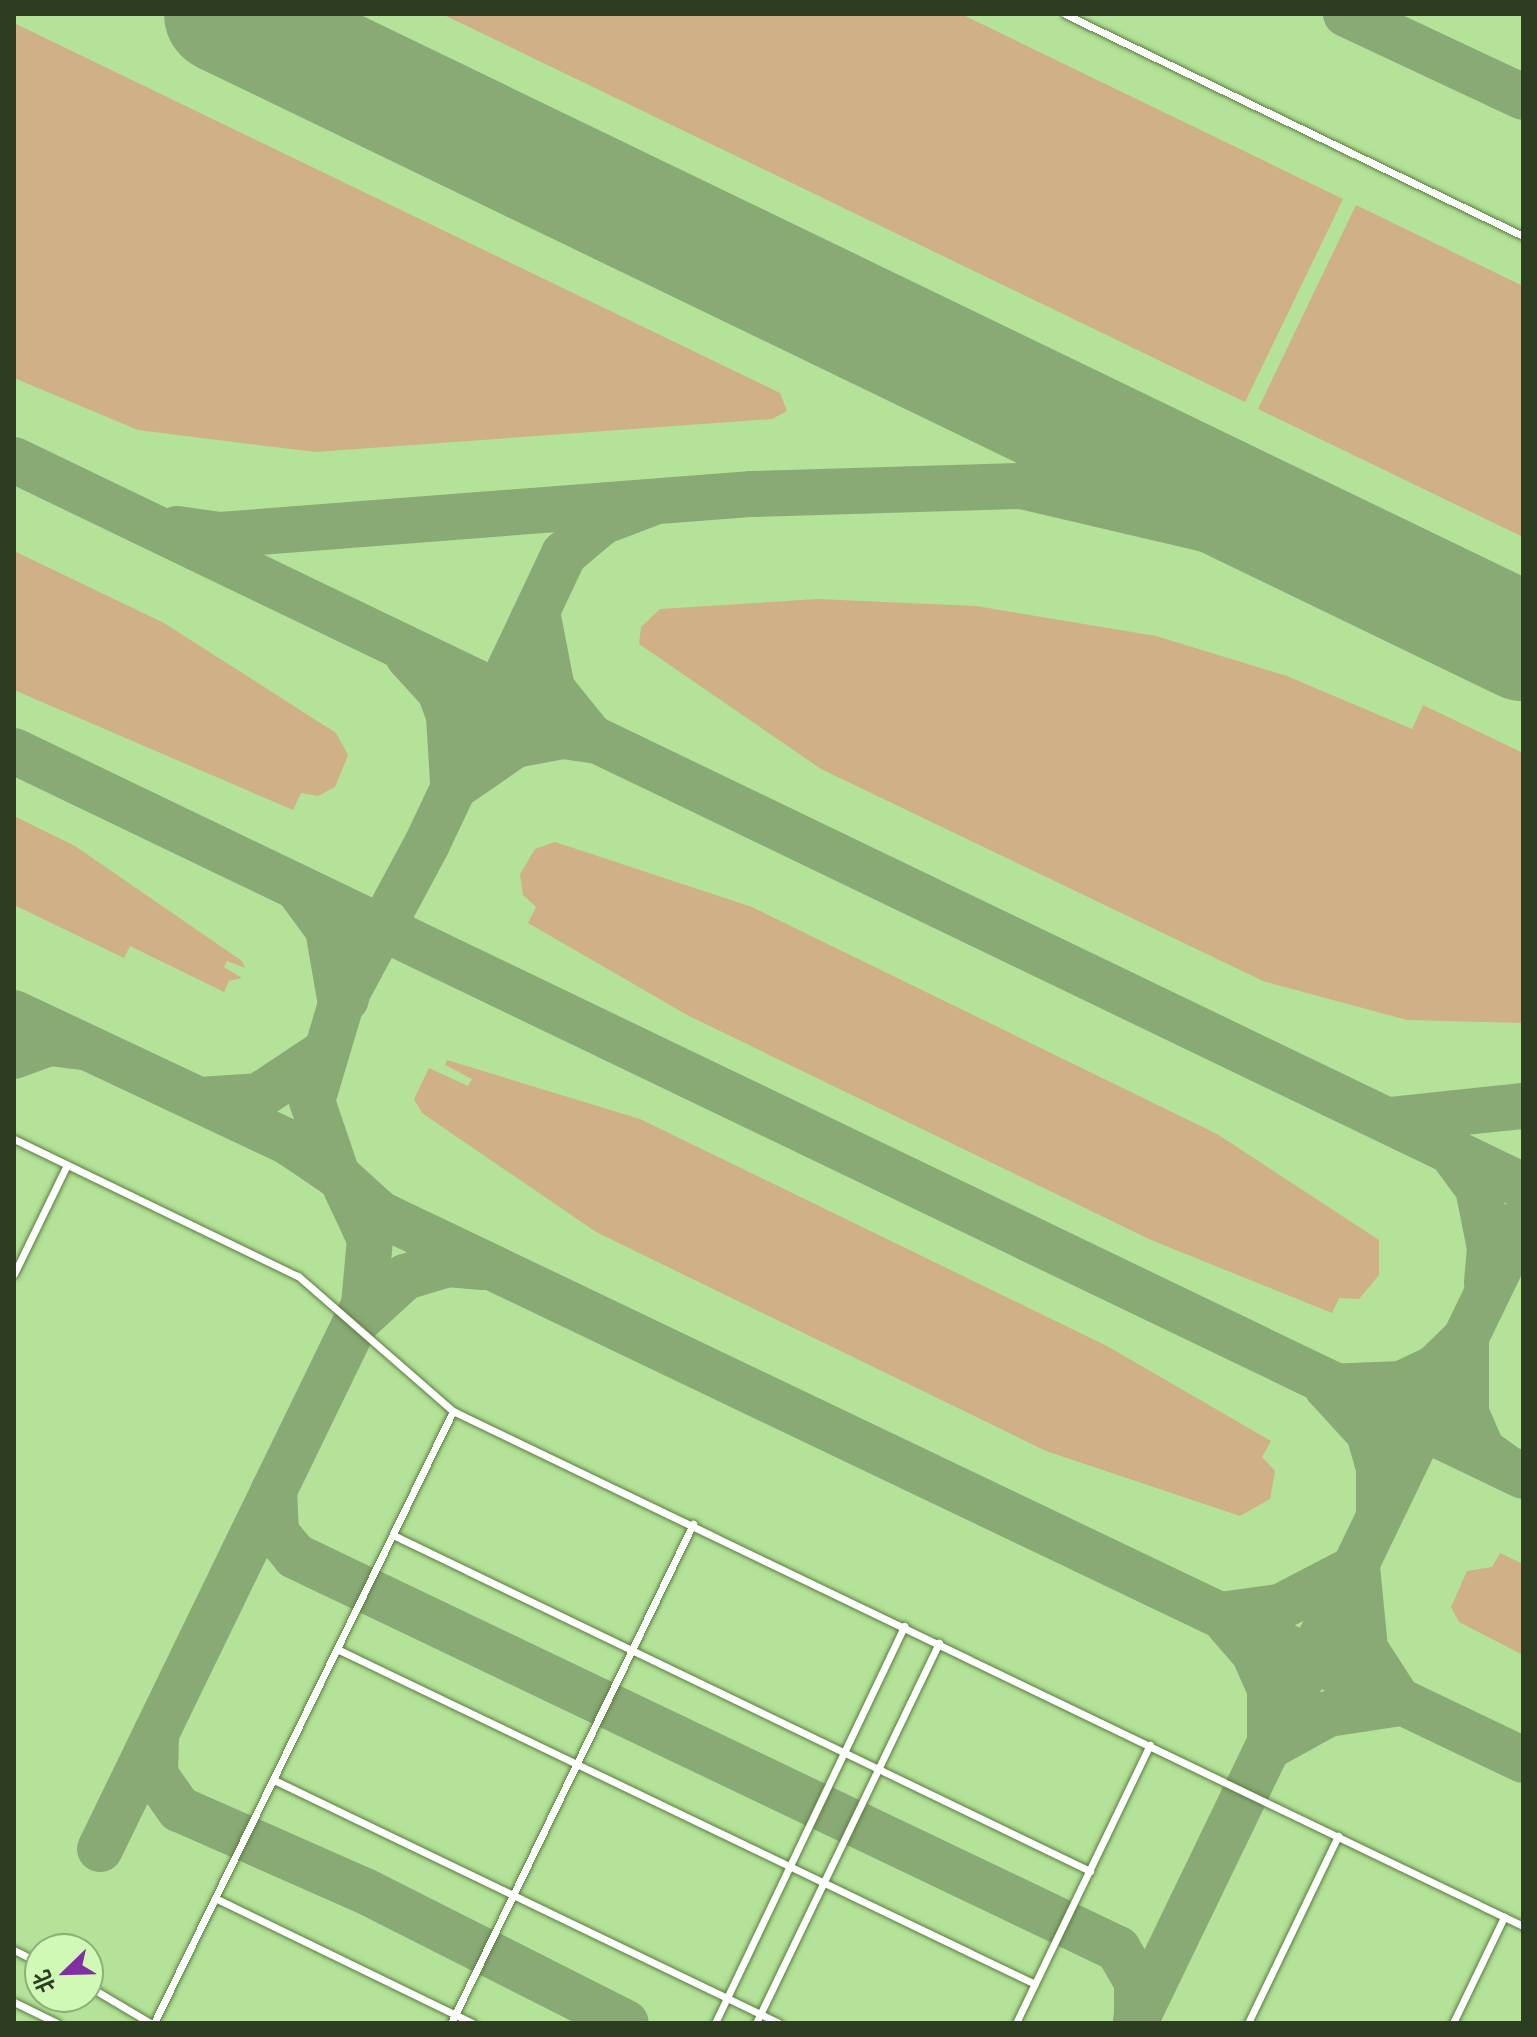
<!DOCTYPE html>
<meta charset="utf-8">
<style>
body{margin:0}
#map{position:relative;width:1537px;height:2037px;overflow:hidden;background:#c2eca8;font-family:Mulish,"Noto Sans SC",sans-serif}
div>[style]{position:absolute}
.built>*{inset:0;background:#b4e298}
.green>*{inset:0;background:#d0b087}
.taxiway>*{height:46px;margin:-23px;padding:0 23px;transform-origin:23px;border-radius:23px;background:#89aa75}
.runway>*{height:118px;margin:-59px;padding:0 59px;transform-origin:59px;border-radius:59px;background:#89aa75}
.roads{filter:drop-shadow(0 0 2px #587d3e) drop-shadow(0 0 2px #587d3e)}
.lane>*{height:7px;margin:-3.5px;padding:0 3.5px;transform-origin:3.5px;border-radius:3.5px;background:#fff}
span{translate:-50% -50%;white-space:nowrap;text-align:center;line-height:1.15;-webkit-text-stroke:6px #cff9b5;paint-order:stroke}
.frame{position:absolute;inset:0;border:16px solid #2c3d22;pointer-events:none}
.north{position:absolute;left:24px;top:1933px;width:80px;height:80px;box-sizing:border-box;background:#cff9b5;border:2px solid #8eae7a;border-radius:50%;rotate:247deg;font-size:22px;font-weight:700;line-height:32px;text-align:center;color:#2c3d22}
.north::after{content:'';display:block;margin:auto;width:28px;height:36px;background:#7f30a1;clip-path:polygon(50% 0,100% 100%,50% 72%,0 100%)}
</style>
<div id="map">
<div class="built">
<div style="clip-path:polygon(evenodd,14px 14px,1523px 14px,1523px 2023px,14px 2023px,14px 14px,40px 1949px,88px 1949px,88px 1997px,40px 1997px,40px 1949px)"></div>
</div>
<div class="green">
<div style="clip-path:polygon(442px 14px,961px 14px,1343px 199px,1245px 402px)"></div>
<div style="clip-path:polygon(14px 23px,780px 393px,787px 411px,772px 419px,315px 452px,138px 430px,14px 378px)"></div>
<div style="clip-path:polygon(1356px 205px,1523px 286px,1523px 537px,1258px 409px)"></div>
<div style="clip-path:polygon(14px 551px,164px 623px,336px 733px,348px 755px,335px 787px,318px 796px,301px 793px,293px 810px,14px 690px)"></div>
<div style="clip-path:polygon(817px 599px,976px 606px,1156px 636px,1287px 676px,1412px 729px,1423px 705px,1523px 753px,1523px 1023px,1407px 1020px,1263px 981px,821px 769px,639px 644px,641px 627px,660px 609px)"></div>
<div style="clip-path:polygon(14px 816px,75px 846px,242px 961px,245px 968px,227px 961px,224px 967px,242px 978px,229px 981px,224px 992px,130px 946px,124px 958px,14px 905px)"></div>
<div style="clip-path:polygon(555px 842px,752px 907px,1217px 1134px,1379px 1240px,1379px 1275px,1359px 1299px,1339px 1298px,1332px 1313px,1151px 1240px,689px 1016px,528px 923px,536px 907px,523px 895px,520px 874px,535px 849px)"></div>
<div style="clip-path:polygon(447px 1060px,640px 1119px,1107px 1346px,1271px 1441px,1262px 1457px,1275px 1471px,1270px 1499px,1240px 1516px,1046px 1451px,596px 1232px,422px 1113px,414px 1099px,429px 1068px,468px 1086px,472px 1079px,445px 1065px)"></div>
<div style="clip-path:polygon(1500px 1553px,1523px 1564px,1523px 1655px,1459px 1622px,1451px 1607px,1467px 1571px,1492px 1567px)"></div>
</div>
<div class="taxiway">
<div style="left:1346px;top:14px;width:195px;rotate:25.1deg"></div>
<div style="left:14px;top:460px;width:1675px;rotate:25.69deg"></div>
<div style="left:654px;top:502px;width:56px;rotate:159deg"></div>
<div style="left:602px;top:522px;width:50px;rotate:139.9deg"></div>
<div style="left:564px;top:554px;width:321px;rotate:115.3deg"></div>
<div style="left:427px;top:844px;width:182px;rotate:118.3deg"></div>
<div style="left:341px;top:1004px;width:101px;rotate:106.6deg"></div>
<div style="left:312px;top:1101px;width:78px;rotate:71.3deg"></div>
<div style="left:337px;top:1175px;width:58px;rotate:42.2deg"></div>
<div style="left:380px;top:1214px;width:1267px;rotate:25.53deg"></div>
<div style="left:177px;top:529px;width:43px;rotate:7.9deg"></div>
<div style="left:220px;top:535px;width:534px;rotate:-4.41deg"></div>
<div style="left:752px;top:494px;width:270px;rotate:-1.7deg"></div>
<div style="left:1022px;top:486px;width:367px;rotate:13.2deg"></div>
<div style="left:408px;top:656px;width:47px;rotate:47.6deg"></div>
<div style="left:440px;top:691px;width:27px;rotate:70deg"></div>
<div style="left:449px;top:716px;width:66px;rotate:86.5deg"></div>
<div style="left:14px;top:751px;width:1674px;rotate:25.66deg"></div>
<div style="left:457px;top:785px;width:70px;rotate:-34.6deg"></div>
<div style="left:515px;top:745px;width:49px;rotate:-10.6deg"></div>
<div style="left:563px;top:736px;width:30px;rotate:8deg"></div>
<div style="left:593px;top:740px;width:65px;rotate:-128.8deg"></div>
<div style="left:552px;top:689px;width:78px;rotate:-101deg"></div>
<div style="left:297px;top:887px;width:52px;rotate:53.6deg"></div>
<div style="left:328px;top:929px;width:76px;rotate:80.2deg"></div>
<div style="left:341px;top:1004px;width:7px;rotate:-45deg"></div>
<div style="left:14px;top:1013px;width:303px;rotate:25.2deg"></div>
<div style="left:288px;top:1142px;width:59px;rotate:34deg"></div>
<div style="left:14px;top:1056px;width:38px;rotate:-20deg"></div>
<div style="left:50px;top:1043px;width:32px;rotate:7deg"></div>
<div style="left:200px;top:1100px;width:59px;rotate:-3.9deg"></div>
<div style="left:259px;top:1096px;width:76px;rotate:-33.7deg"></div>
<div style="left:1389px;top:1120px;width:135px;rotate:-6deg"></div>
<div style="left:1450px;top:1150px;width:47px;rotate:53.6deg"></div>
<div style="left:1478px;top:1188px;width:61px;rotate:78.7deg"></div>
<div style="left:1490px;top:1248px;width:35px;rotate:95deg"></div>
<div style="left:358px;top:1320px;width:64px;rotate:-42.5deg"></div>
<div style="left:405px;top:1277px;width:45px;rotate:-16.8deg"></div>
<div style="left:448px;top:1264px;width:35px;rotate:5deg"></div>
<div style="left:274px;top:1490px;width:43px;rotate:87.3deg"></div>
<div style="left:276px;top:1533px;width:30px;rotate:50deg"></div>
<div style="left:295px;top:1556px;width:912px;rotate:25.53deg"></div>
<div style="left:1118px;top:1949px;width:38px;rotate:60deg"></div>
<div style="left:1137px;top:1982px;width:35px;rotate:90deg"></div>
<div style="left:1379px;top:1515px;width:47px;rotate:-90deg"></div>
<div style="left:1379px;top:1468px;width:36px;rotate:-106deg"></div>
<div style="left:1369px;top:1433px;width:62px;rotate:-132.4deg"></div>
<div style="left:1327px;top:1387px;width:74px;rotate:-2.3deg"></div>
<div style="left:1401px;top:1384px;width:38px;rotate:-25deg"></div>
<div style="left:1435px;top:1368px;width:43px;rotate:-44.1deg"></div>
<div style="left:1466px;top:1338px;width:75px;rotate:90deg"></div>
<div style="left:1466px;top:1413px;width:40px;rotate:66.6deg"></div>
<div style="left:1482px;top:1450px;width:27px;rotate:36deg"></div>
<div style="left:1220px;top:1615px;width:61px;rotate:-7.6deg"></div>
<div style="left:1280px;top:1607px;width:87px;rotate:-27.5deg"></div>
<div style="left:1357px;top:1567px;width:82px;rotate:84.4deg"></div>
<div style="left:1365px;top:1649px;width:64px;rotate:57.1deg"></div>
<div style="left:1228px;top:1623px;width:40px;rotate:49deg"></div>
<div style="left:1254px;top:1653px;width:39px;rotate:66deg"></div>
<div style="left:1270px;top:1689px;width:57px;rotate:90deg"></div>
<div style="left:1270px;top:1746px;width:66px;rotate:-28.9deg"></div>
<div style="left:1328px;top:1714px;width:73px;rotate:-8.7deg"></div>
<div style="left:156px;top:1734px;width:41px;rotate:91.4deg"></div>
<div style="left:155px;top:1775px;width:42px;rotate:54.8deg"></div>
<div style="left:179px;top:1809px;width:203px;rotate:23.8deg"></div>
<div style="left:365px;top:1891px;width:292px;rotate:26.8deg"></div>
<div style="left:100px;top:1849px;width:605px;rotate:-64.11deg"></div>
<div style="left:364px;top:1305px;width:66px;rotate:-84.8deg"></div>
<div style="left:370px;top:1239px;width:56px;rotate:-115.2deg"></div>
<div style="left:1136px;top:2020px;width:890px;rotate:-64.21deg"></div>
</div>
<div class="runway">
<div style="left:223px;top:14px;width:1444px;rotate:25.78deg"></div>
</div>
<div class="roads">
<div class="lane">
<div style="left:1065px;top:14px;width:509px;rotate:25.86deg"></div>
<div style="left:14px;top:1139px;width:315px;rotate:25.8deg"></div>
<div style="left:298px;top:1276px;width:206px;rotate:41.1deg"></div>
<div style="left:453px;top:1411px;width:1187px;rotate:25.7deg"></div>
<div style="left:14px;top:1274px;width:121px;rotate:-64.1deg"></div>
<div style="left:393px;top:1535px;width:774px;rotate:25.74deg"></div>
<div style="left:337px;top:1649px;width:774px;rotate:25.64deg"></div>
<div style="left:274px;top:1780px;width:560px;rotate:25.7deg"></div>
<div style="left:215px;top:1898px;width:287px;rotate:25.9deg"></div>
<div style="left:14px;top:1950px;width:29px;rotate:27deg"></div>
<div style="left:88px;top:1986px;width:72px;rotate:30.8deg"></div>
<div style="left:14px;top:2002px;width:48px;rotate:26deg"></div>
<div style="left:154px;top:2023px;width:681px;rotate:-63.96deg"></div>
<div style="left:451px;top:2023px;width:555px;rotate:-64.13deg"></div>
<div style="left:715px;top:2023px;width:440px;rotate:-64.5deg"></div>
<div style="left:756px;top:2023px;width:422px;rotate:-64.3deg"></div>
<div style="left:1016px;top:2023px;width:309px;rotate:-64.3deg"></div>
<div style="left:1248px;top:2023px;width:208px;rotate:-64.3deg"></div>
<div style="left:1453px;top:2023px;width:118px;rotate:-64.3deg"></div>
</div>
</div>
<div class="frame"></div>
<div class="north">北</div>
</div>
